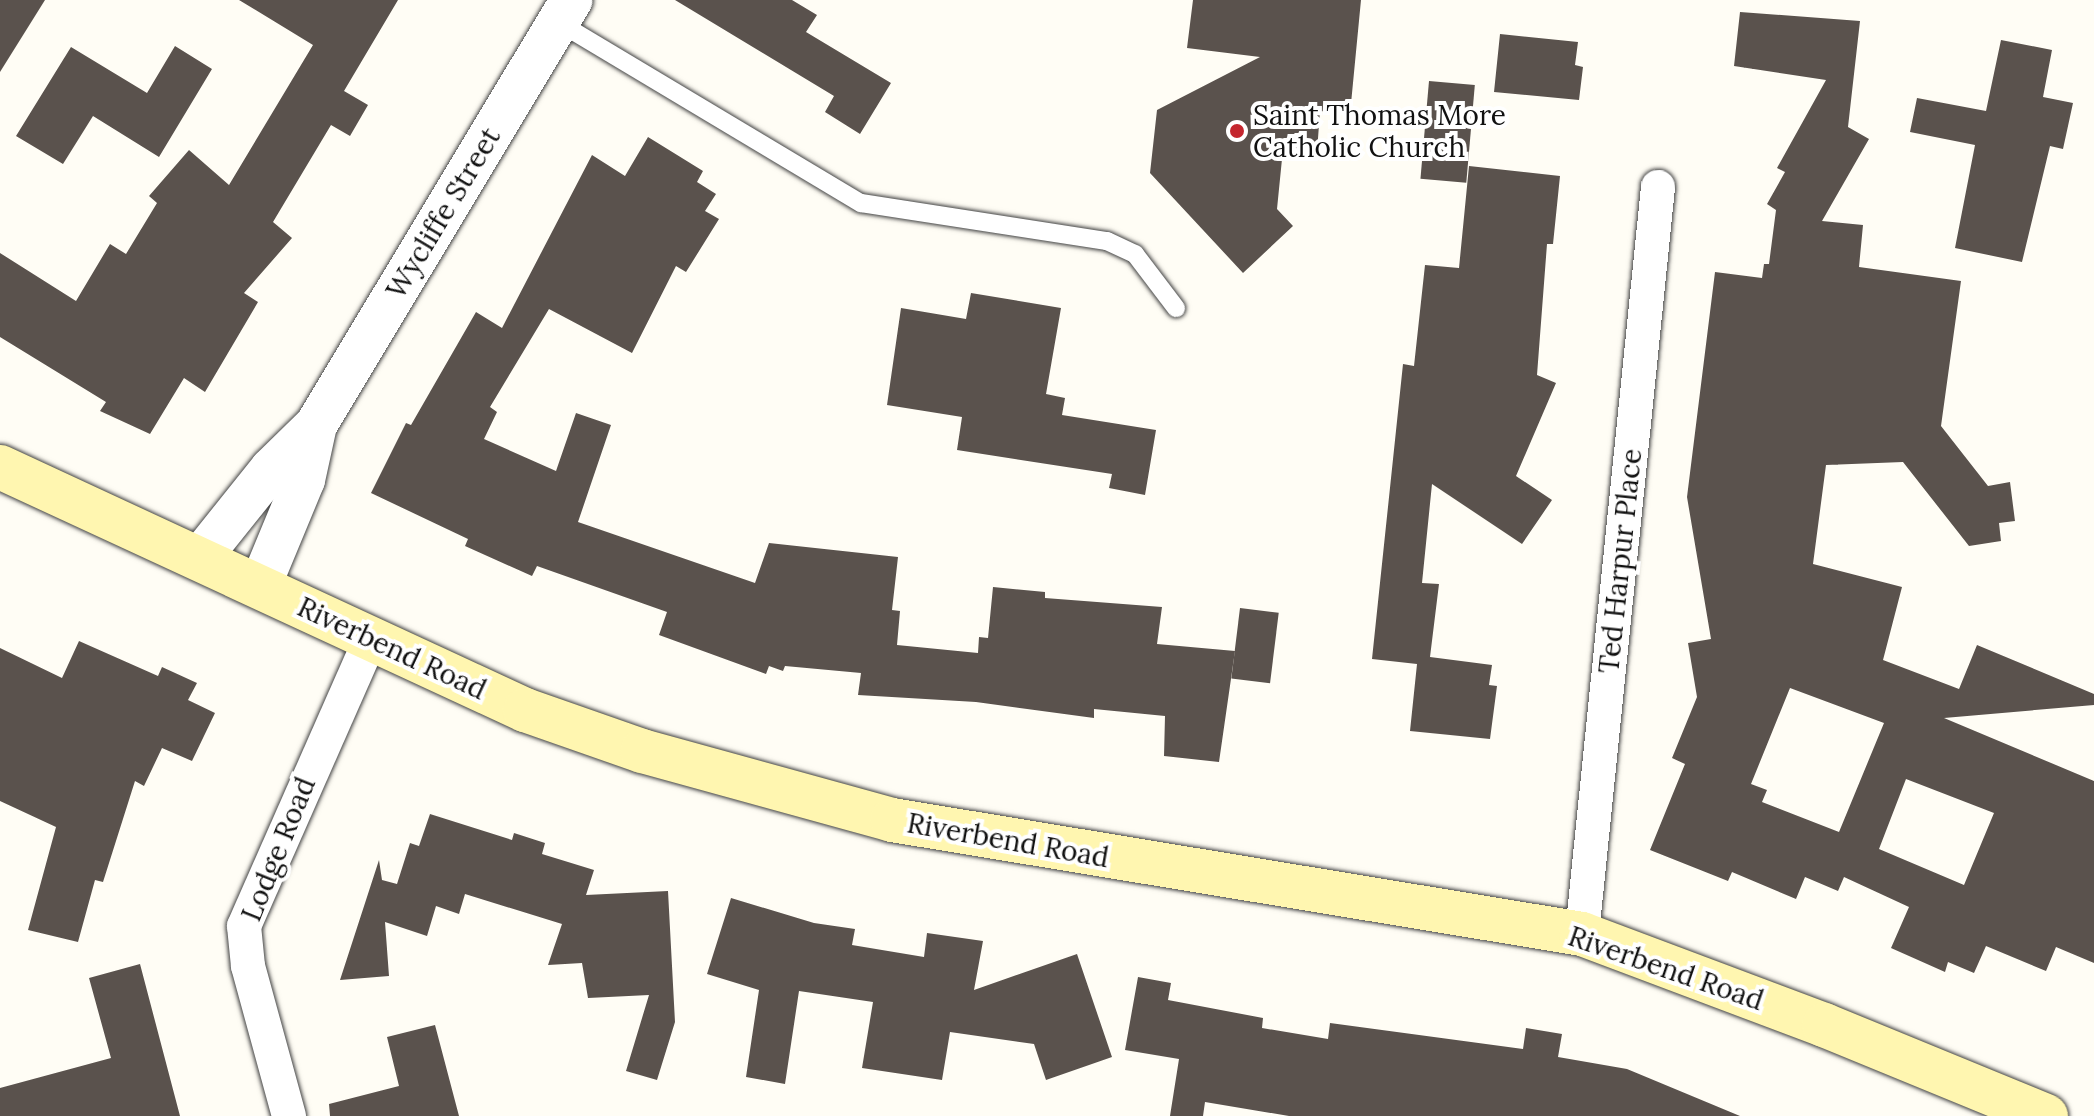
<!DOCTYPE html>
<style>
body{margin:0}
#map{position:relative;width:2094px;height:1116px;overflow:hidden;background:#fffdf5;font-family:Lora,serif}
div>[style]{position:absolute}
.building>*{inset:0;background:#5a524d;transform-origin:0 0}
.roads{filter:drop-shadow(0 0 2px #444) drop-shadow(0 0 2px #444)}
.service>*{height:18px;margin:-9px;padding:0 9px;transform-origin:9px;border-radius:9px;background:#fff}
.minor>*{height:34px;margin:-17px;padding:0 17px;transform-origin:17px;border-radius:17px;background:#fff}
.tertiary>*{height:42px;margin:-21px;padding:0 21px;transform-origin:21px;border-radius:21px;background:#fff}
.secondary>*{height:44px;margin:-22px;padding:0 22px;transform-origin:22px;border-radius:22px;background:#fff6b0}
.dots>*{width:22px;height:22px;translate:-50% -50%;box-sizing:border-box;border:4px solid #fff;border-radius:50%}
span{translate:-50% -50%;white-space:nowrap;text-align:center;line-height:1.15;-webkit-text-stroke:8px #fff;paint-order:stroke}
.poi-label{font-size:28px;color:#111}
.left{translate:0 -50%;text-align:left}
.street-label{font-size:28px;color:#111}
</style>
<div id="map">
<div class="building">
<div style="clip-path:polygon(0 0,45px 0,0 72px)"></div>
<div style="clip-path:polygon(239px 0,398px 0,344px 91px,368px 105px,350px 136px,331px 125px,273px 222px,292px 238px,244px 293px,258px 302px,205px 392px,184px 378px,150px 434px,100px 411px,106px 402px,0 337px,0 253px,76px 301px,110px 244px,126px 254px,157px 203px,149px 196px,189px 150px,229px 185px,313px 45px)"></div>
<div style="clip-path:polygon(675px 0,792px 0,817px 15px,806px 32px,891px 83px,860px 134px,825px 112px,834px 96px)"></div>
<div style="clip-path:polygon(1193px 0,1361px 0,1350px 114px,1320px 111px,1317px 152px,1283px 149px,1277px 209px,1293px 226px,1243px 273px,1150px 173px,1157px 110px,1260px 57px,1187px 48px)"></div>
<div style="clip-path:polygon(evenodd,1740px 12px,1860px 21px,1848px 127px,1869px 139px,1822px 221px,1863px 225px,1859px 267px,1961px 281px,1941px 426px,1988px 486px,2010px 482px,2015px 521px,1999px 523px,2001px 541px,1969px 546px,1903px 462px,1826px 465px,1813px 564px,1902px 587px,1883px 660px,1959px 689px,1977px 645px,2094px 694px,2094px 705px,1944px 718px,2094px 781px,2094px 963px,2056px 947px,2046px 971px,1986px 946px,1974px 973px,1948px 962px,1945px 972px,1891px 948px,1909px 907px,1844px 877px,1838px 891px,1805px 877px,1796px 899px,1732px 872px,1728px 881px,1650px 850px,1685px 764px,1672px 758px,1697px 697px,1688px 643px,1711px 639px,1687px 497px,1715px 272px,1762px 278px,1764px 264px,1769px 264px,1776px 210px,1767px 204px,1785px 172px,1777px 168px,1826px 80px,1734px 66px,1740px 12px,1790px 688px,1884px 723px,1839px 832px,1762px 802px,1767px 790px,1751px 784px,1790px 688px,1740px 12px,1906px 779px,1994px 813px,1964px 885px,1879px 849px,1906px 779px)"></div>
<div style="clip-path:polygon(1500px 34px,1578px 42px,1575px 65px,1583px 67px,1579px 100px,1494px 92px)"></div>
<div style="clip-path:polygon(2001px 40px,2052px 50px,2043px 97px,2073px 103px,2063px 149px,2050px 146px,2022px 262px,1955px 248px,1975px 145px,1910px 132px,1917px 98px,1986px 111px)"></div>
<div style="clip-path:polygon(175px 46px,212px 69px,159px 157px,93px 116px,63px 164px,16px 136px,71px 47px,147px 93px)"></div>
<div style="left:1429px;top:81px;width:46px;height:98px;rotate:5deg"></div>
<div style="clip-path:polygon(648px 137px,703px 171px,697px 182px,716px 194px,705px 211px,719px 219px,686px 272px,676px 266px,632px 353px,549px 309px,490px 407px,497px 412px,484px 439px,556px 471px,576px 413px,611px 425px,578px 522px,755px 583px,769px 543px,898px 557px,892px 610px,900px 611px,897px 645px,978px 653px,979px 637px,988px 638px,993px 587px,1045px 592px,1045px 598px,1162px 607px,1157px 644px,1235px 651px,1219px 762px,1164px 756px,1165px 716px,1094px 709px,1094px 718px,976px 702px,858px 695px,861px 673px,785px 666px,783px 671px,769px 666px,766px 674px,659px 635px,667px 612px,537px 566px,532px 576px,465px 546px,468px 539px,371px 493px,406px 423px,411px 425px,476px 312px,502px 328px,592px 155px,625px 176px)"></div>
<div style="clip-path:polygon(1469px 166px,1560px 176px,1553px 244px,1547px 244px,1537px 375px,1556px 383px,1516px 476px,1552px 500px,1522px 544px,1432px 484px,1422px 583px,1439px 584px,1430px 657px,1492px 665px,1489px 685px,1497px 686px,1490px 739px,1410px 731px,1417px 664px,1372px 659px,1403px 364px,1414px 366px,1425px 265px,1459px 268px)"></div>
<div style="clip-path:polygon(971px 293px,1061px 308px,1046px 394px,1065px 398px,1062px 415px,1156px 430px,1145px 495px,1109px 488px,1112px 474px,957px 450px,962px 417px,887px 405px,901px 308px,966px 319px)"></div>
<div style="left:1240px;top:608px;width:39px;height:71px;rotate:7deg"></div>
<div style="clip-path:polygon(79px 641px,158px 676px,162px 667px,197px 683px,188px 700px,215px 713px,192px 761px,162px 748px,144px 786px,135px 781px,103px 882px,95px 880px,78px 942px,28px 930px,56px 827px,0 801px,0 648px,62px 678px)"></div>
<div style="clip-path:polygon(430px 814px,512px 840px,514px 833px,545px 843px,542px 854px,594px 870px,586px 895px,668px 891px,675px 1022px,657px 1080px,626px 1071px,649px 995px,588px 998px,582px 963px,548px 965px,562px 924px,465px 894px,459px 914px,436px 906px,427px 936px,385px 922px,389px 976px,340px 980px,379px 860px,382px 880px,397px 884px,410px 843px,419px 846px)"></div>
<div style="clip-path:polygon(731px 898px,814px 923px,855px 929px,852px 945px,924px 957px,927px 933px,983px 941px,974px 990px,1077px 954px,1112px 1057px,1046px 1080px,1034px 1044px,950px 1032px,942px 1080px,862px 1068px,873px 1002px,799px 991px,785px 1084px,746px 1077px,759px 990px,707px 974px)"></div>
<div style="clip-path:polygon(140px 964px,180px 1116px,0 1116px,0 1088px,111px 1058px,89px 978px)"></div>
<div style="clip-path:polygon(1138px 977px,1171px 983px,1168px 1000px,1263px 1018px,1262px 1028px,1328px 1039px,1330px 1023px,1523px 1049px,1526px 1028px,1562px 1034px,1558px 1057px,1627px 1069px,1740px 1116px,1289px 1116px,1205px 1102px,1203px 1116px,1170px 1116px,1179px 1059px,1125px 1050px)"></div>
<div style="clip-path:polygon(435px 1025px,459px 1116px,330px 1116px,329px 1104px,399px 1086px,387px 1037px)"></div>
</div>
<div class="roads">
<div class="service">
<div style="left:558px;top:22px;width:353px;rotate:30.9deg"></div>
<div style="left:861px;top:203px;width:249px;rotate:8.8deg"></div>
<div style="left:1107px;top:241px;width:31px;rotate:25deg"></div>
<div style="left:1135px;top:254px;width:68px;rotate:52.8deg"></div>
</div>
<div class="minor">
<div style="left:1582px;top:934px;width:751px;rotate:-84.19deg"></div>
<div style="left:289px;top:1116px;width:156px;rotate:-105.3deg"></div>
<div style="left:248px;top:966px;width:40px;rotate:-95.7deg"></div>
<div style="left:244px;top:926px;width:315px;rotate:-66.2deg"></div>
</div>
<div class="tertiary">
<div style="left:199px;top:559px;width:115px;rotate:-51.3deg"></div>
<div style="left:271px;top:469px;width:63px;rotate:-44.4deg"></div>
<div style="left:316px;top:425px;width:496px;rotate:-59deg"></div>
<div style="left:260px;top:586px;width:115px;rotate:-67.5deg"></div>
<div style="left:304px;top:480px;width:56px;rotate:-77.7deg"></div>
</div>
<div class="secondary">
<div style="left:0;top:467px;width:579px;rotate:24.84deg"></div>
<div style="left:525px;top:710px;width:124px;rotate:19.3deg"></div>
<div style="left:642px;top:751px;width:259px;rotate:15.4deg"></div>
<div style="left:892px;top:820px;width:699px;rotate:9.38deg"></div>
<div style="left:1582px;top:934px;width:259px;rotate:20.6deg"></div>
<div style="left:1824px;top:1025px;width:240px;rotate:22.3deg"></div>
</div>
</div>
<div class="dots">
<div style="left:1237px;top:131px;background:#c4262e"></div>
</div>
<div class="poi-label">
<span class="left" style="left:1253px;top:131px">Saint Thomas More<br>Catholic Church</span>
</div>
<div class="street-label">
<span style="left:443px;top:213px;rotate:-59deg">Wycliffe Street</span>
<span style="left:1620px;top:561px;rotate:-84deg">Ted Harpur Place</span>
<span style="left:392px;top:648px;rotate:25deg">Riverbend Road</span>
<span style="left:1008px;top:840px;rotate:10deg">Riverbend Road</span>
<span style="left:278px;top:849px;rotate:-68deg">Lodge Road</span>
<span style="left:1666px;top:968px;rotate:19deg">Riverbend Road</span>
</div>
</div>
